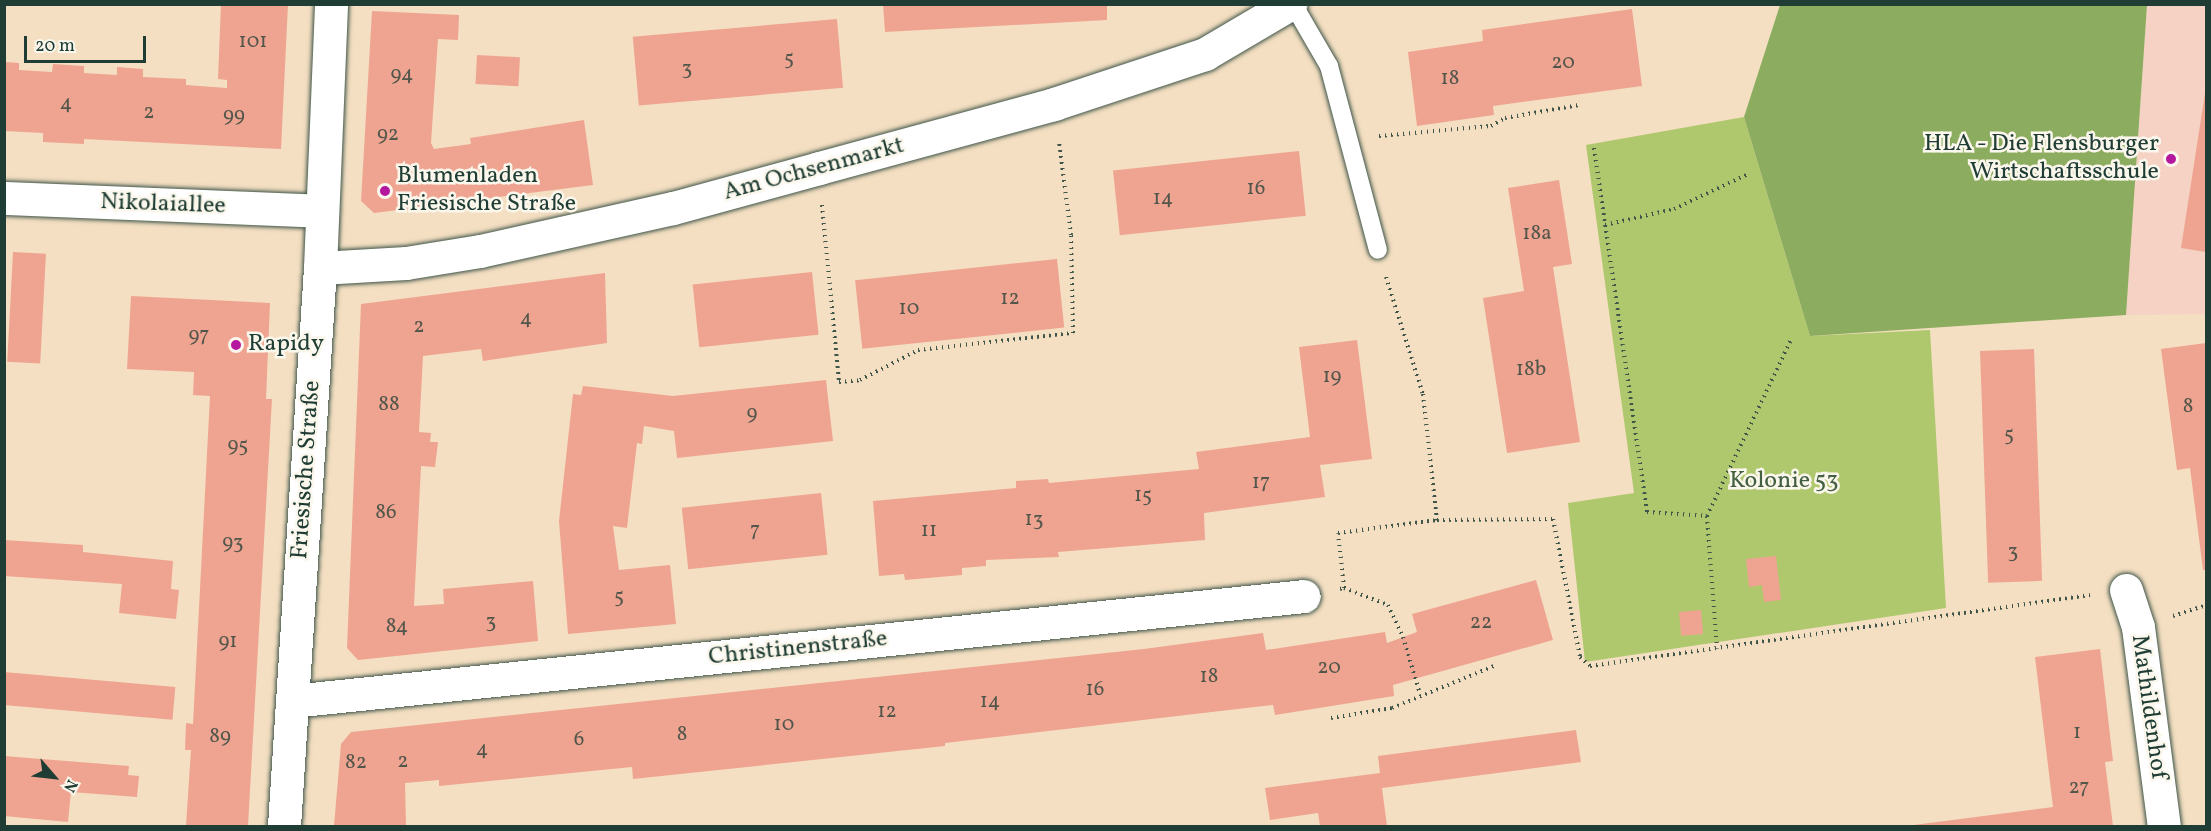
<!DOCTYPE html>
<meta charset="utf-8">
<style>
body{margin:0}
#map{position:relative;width:2211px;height:831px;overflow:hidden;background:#f4dfc2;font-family:Vollkorn,serif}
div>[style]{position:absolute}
.built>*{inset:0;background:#f5d2c3}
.green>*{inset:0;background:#b0c86d}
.forest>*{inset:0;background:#8cac60}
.building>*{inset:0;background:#efa491;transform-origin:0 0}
.path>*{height:4px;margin-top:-2px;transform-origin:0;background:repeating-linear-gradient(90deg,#3f5549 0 1.5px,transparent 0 6px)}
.roads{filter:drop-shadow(0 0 2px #3f5549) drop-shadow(0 0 2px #3f5549)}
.lane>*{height:18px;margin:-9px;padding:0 9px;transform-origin:9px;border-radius:9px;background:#fff}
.street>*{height:33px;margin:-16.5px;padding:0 16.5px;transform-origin:16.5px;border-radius:16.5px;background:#fff}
.dots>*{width:16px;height:16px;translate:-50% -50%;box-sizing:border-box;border:3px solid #fbf7ec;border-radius:50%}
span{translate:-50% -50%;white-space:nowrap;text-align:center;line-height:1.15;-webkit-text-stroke:5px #fbf7ec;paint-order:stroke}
.number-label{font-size:21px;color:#53574b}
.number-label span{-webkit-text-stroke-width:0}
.poi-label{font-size:24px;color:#1f3d34}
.right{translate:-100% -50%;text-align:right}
.left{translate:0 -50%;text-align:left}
.street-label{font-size:24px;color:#1f3d34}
.park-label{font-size:24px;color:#436042}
.frame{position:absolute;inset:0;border:6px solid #1f3d34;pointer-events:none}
.north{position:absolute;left:24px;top:747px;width:60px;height:60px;-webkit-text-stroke:4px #fbf7ec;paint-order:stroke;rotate:118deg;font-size:16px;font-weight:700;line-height:24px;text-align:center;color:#1f3d34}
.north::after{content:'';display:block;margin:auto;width:21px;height:27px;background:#1f3d34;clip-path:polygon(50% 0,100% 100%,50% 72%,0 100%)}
.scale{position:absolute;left:24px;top:36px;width:122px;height:27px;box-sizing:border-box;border:3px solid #1f3d34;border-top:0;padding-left:8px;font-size:18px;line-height:21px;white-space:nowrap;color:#1f3d34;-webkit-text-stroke:4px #fbf7ec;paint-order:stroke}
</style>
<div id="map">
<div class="built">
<div style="clip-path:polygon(2147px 5px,2206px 5px,2206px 314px,2126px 315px)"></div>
</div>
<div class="green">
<div style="clip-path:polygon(1744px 117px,1810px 336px,1930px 330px,1946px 608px,1585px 662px,1568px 503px,1634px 493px,1586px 145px)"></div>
</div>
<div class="forest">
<div style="clip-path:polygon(1780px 5px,2147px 5px,2126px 315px,1810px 336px,1744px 117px)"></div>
</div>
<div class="building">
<div style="clip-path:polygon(221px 4px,288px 4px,281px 149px,84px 139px,84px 144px,43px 142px,43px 133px,4px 131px,4px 62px,19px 63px,19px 70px,52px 72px,53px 64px,84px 66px,84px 73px,117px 75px,117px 67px,143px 69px,143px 77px,186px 79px,186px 85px,227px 88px,227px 80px,218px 79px)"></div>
<div style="clip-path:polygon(883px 4px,1107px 4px,1107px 20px,885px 32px)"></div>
<div style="clip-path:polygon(1632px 9px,1642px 86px,1493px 106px,1494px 115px,1417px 126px,1408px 52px,1483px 41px,1482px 30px)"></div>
<div style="clip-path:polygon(372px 11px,459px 15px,458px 40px,438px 39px,431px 143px,434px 149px,471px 144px,470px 138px,584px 120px,593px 185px,374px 213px,361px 201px)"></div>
<div style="left:837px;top:19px;width:69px;height:205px;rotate:85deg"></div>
<div style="left:477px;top:55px;width:43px;height:29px;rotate:3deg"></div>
<div style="clip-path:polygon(2205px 93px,2206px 93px,2206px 252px,2181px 248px)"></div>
<div style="left:1299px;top:151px;width:65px;height:187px;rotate:84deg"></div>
<div style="clip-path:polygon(1559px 180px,1572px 264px,1553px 267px,1580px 442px,1507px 453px,1483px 298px,1524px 291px,1508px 188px)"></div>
<div style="left:13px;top:252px;width:33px;height:110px;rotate:3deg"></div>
<div style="left:1057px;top:259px;width:69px;height:203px;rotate:84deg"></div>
<div style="left:812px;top:272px;width:63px;height:120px;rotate:84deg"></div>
<div style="clip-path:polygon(605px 273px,607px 343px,483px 361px,481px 349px,423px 356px,419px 432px,431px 433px,430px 442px,438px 442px,435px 467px,421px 466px,414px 606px,444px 604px,443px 589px,533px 581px,538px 641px,358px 660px,347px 648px,361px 304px)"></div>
<div style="clip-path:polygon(131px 296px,270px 303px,266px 399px,272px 399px,248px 826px,186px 826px,191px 750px,185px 750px,186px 723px,193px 724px,210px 396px,193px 395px,194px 372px,127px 369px)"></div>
<div style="clip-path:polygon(1357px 340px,1372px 459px,1320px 465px,1325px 497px,1204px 513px,1205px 540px,1058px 552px,1059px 557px,986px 560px,986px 566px,962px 568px,962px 575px,905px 580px,904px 574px,879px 576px,873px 501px,1016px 488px,1016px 481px,1048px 479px,1049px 483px,1199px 469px,1196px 452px,1310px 437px,1299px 347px)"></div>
<div style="clip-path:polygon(2206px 343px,2206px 570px,2203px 570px,2190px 468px,2177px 470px,2161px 349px)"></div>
<div style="left:2034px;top:349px;width:232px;height:54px;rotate:88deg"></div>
<div style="clip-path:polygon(826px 380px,833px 441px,677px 458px,674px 431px,644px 426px,642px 444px,637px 443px,627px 528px,613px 526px,619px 570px,670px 565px,676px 624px,568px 634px,559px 521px,573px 394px,581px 395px,583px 386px,673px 396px)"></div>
<div style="left:821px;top:493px;width:62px;height:140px;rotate:84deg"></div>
<div style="clip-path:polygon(4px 540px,83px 545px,83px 552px,173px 561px,171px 589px,179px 590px,176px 619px,119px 613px,122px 584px,4px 576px)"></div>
<div style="clip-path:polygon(1776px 556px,1781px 600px,1764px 602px,1762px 585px,1749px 587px,1746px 559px)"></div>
<div style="clip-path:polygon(1536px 580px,1553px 640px,1393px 685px,1394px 696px,1275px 715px,1273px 705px,945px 743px,945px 746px,633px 779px,632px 767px,439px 786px,439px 780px,405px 783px,406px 826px,334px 826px,341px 744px,351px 732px,1144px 649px,1263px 633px,1266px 650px,1385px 632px,1387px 643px,1417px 632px,1412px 614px)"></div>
<div style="left:1701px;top:610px;width:24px;height:22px;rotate:85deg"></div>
<div style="clip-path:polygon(2100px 649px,2113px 761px,2105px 762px,2113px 826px,1906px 826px,2053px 807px,2035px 657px)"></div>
<div style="left:4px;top:672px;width:172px;height:33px;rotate:5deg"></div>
<div style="clip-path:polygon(1576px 730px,1581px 762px,1382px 788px,1387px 826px,1320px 826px,1318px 813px,1270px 820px,1265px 788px,1380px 773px,1378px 756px)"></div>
<div style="clip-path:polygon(4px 756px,129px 766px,128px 775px,139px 776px,137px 797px,71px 792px,68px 822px,4px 816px)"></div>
</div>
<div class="path">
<div style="left:1379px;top:136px;width:112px;rotate:-5.1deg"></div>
<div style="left:1491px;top:126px;width:16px;rotate:-30deg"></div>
<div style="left:1505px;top:118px;width:75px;rotate:-10deg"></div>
<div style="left:1594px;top:148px;width:368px;rotate:81.7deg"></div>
<div style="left:1647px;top:512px;width:60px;rotate:3.8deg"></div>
<div style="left:1707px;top:516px;width:133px;rotate:85.7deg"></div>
<div style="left:822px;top:205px;width:178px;rotate:84.5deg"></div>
<div style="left:839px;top:382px;width:21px;rotate:-5deg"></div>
<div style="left:860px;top:380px;width:65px;rotate:-27.3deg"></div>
<div style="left:918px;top:350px;width:156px;rotate:-6.3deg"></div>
<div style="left:1073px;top:333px;width:98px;rotate:-91.2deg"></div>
<div style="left:1071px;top:235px;width:95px;rotate:-97.3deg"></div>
<div style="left:1605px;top:225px;width:71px;rotate:-13.1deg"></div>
<div style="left:1674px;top:209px;width:82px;rotate:-25.3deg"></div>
<div style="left:1386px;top:277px;width:123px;rotate:72.5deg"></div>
<div style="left:1423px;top:394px;width:127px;rotate:83.7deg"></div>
<div style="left:1707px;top:516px;width:197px;rotate:-64.5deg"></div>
<div style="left:1344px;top:588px;width:47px;rotate:21.1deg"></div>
<div style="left:1388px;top:605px;width:35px;rotate:65deg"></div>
<div style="left:1403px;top:637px;width:59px;rotate:73.4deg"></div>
<div style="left:1340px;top:589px;width:4px;rotate:-14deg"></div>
<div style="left:1344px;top:588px;width:55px;rotate:-96.2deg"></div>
<div style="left:1338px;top:533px;width:100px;rotate:-7.5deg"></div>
<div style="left:1437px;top:520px;width:116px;rotate:-0.5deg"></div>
<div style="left:1553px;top:519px;width:141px;rotate:78.9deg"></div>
<div style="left:1580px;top:657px;width:13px;rotate:42deg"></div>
<div style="left:1590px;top:666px;width:505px;rotate:-8.08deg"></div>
<div style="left:2173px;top:616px;width:35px;rotate:-18deg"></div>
<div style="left:1331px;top:718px;width:62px;rotate:-9.3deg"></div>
<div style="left:1392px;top:708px;width:110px;rotate:-22.4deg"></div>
</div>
<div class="roads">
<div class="lane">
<div style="left:1293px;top:4px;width:72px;rotate:59.9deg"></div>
<div style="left:1329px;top:66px;width:190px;rotate:75.1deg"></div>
</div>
<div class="street">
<div style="left:4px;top:198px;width:318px;rotate:2.3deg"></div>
<div style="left:320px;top:268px;width:86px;rotate:-3.3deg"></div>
<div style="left:406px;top:263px;width:75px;rotate:-9.2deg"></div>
<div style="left:480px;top:251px;width:198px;rotate:-12.6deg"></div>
<div style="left:673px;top:208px;width:151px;rotate:-15.3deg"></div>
<div style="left:819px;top:168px;width:244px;rotate:-15.2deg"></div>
<div style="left:1054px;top:104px;width:159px;rotate:-18.3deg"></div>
<div style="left:1205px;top:54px;width:99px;rotate:-30.5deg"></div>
<div style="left:2126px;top:590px;width:39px;rotate:72deg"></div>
<div style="left:2138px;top:627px;width:201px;rotate:82.6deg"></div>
<div style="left:292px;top:701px;width:1017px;rotate:-5.92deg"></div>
<div style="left:284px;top:826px;width:559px;rotate:-86.31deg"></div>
<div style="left:320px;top:268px;width:264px;rotate:-87.6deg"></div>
</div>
</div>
<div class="dots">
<div style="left:2171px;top:159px;background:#b5179e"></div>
<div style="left:385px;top:191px;background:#b5179e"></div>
<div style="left:236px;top:345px;background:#b5179e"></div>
</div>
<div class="number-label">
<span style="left:253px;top:42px">101</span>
<span style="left:789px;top:59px">5</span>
<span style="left:1563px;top:63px">20</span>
<span style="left:687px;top:69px">3</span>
<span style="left:402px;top:75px">94</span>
<span style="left:1450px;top:79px">18</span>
<span style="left:66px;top:104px">4</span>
<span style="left:149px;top:113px">2</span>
<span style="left:234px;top:116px">99</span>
<span style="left:388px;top:135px">92</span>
<span style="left:1256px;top:189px">16</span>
<span style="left:1163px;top:199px">14</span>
<span style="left:1537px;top:234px">18a</span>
<span style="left:1010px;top:299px">12</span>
<span style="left:909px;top:309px">10</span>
<span style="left:526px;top:319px">4</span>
<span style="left:419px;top:327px">2</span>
<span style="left:199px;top:336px">97</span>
<span style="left:1531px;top:370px">18b</span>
<span style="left:1332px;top:377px">19</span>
<span style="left:389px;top:405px">88</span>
<span style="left:2188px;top:407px">8</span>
<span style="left:752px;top:414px">9</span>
<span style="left:2009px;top:435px">5</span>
<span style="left:238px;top:446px">95</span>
<span style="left:1261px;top:483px">17</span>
<span style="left:1143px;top:496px">15</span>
<span style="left:386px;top:513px">86</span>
<span style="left:1034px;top:520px">13</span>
<span style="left:755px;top:531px">7</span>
<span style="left:929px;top:531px">11</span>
<span style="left:233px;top:543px">93</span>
<span style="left:2013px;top:552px">3</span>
<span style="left:619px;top:597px">5</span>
<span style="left:491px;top:622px">3</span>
<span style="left:1481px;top:623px">22</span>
<span style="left:397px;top:627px">84</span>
<span style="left:228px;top:642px">91</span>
<span style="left:1329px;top:668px">20</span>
<span style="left:1209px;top:677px">18</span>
<span style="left:1095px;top:690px">16</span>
<span style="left:990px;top:702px">14</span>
<span style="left:887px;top:712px">12</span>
<span style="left:784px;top:725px">10</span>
<span style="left:2077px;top:733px">1</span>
<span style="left:682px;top:735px">8</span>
<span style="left:220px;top:737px">89</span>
<span style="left:579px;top:740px">6</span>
<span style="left:482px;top:750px">4</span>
<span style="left:403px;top:762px">2</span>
<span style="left:356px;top:763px">82</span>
<span style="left:2079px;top:788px">27</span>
</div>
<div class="poi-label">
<span class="right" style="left:2159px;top:159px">HLA - Die Flensburger<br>Wirtschaftsschule</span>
<span class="left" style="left:397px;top:191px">Blumenladen<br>Friesische Straße</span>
<span class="left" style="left:248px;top:345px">Rapidy</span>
</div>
<div class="street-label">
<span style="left:814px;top:170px;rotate:-15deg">Am Ochsenmarkt</span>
<span style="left:163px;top:205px;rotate:2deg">Nikolaiallee</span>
<span style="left:307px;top:470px;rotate:-86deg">Friesische Straße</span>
<span style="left:798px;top:649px;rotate:-6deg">Christinenstraße</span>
<span style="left:2148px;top:707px;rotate:82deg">Mathildenhof</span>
</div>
<div class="park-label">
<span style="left:1784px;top:482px">Kolonie 53</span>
</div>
<div class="frame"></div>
<div class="north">N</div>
<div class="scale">20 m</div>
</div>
